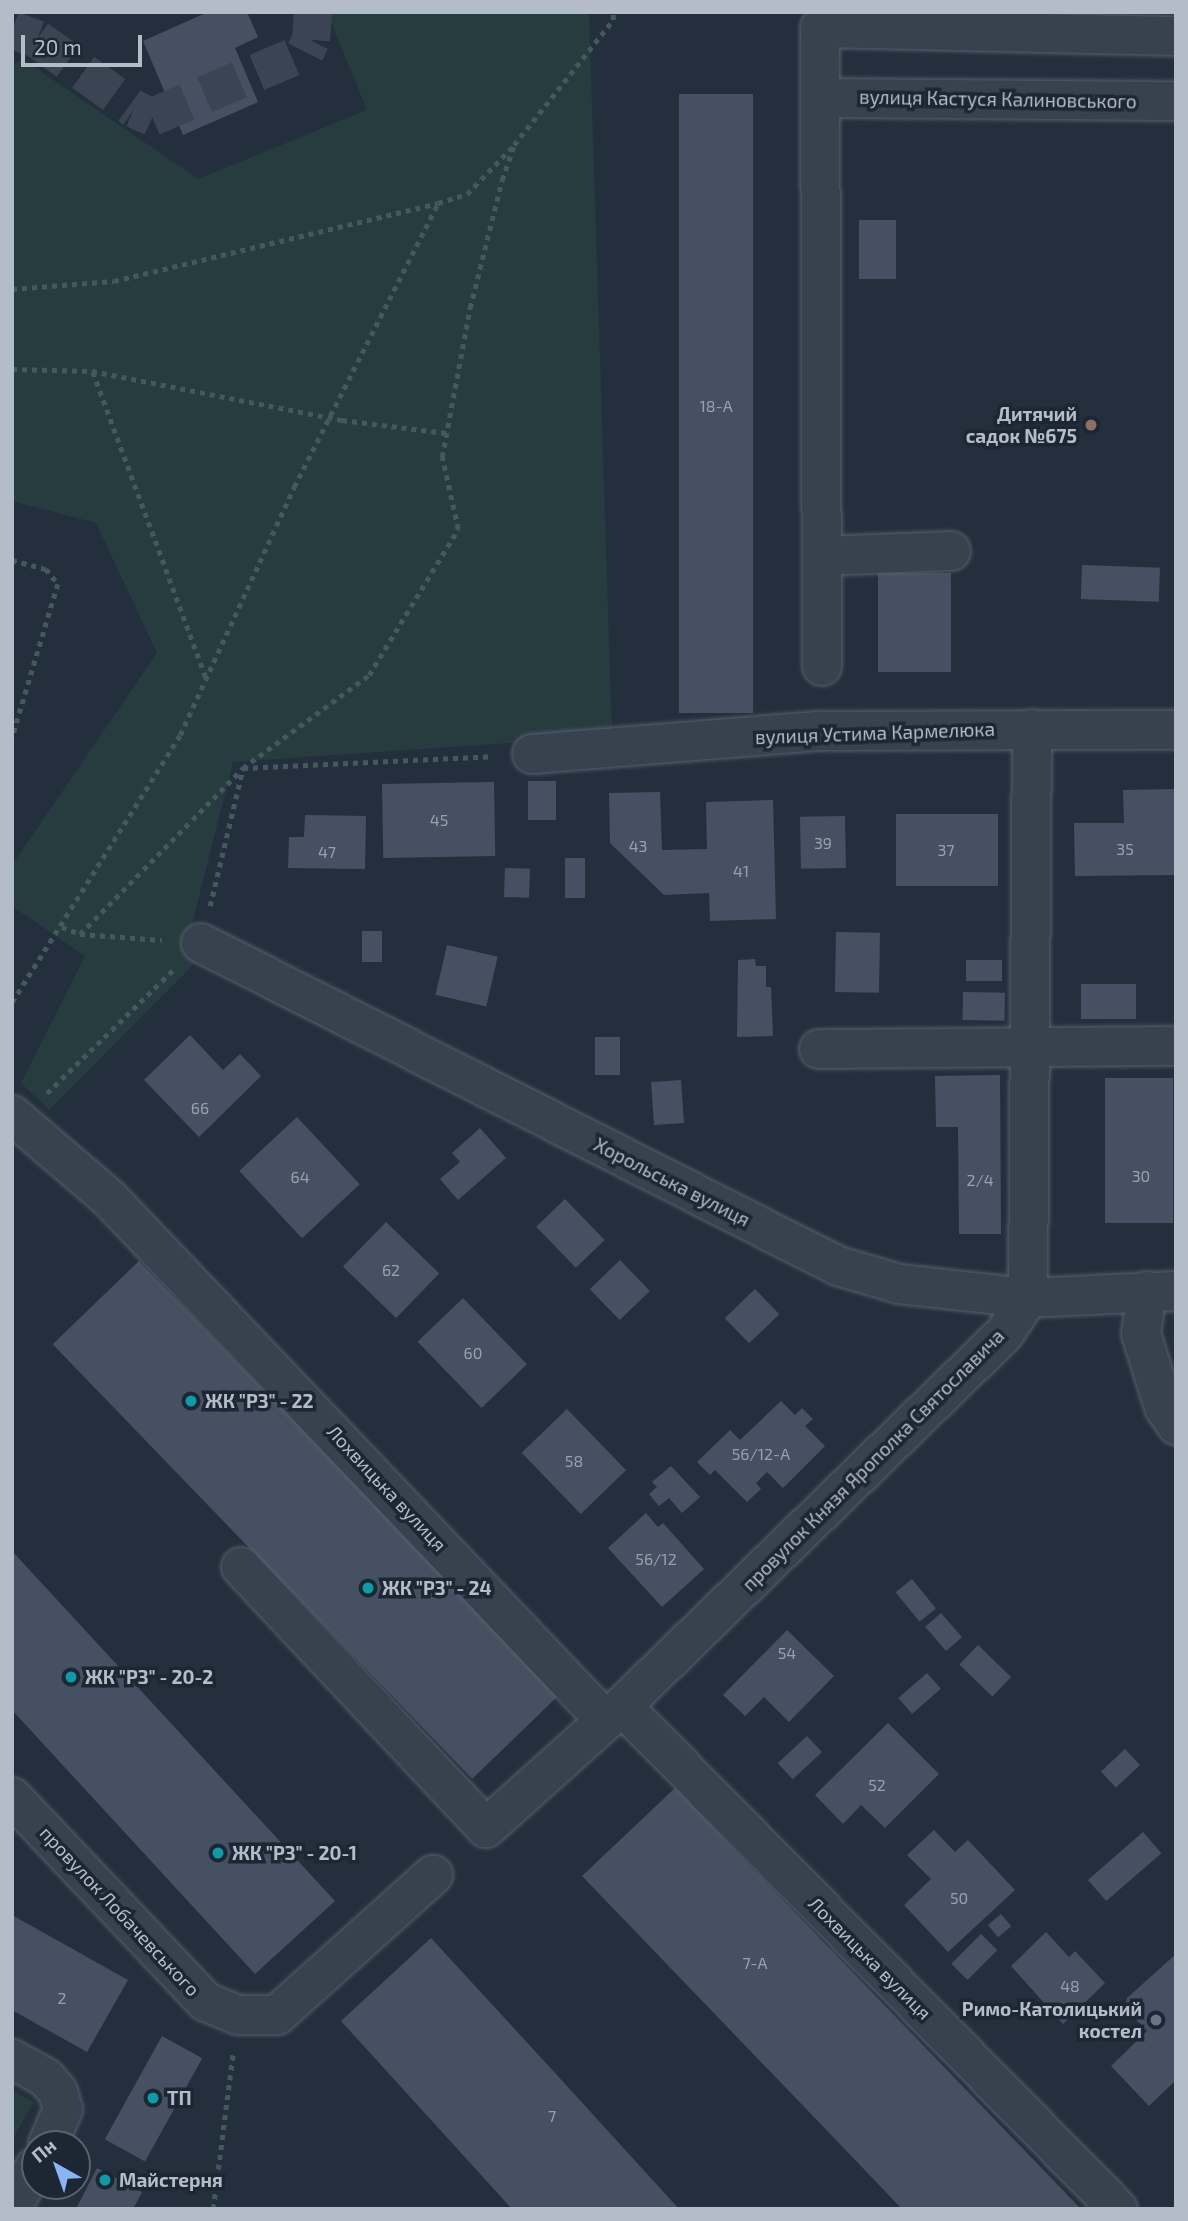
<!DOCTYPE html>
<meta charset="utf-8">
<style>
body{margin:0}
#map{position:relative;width:1188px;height:2221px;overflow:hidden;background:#242f3e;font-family:"Exo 2",sans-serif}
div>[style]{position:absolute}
.green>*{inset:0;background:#263c3f}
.building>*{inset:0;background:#455162;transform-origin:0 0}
.minor-tunnel>*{height:38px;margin-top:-19px;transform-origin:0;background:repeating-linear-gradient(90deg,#3a4453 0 38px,transparent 0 57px)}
.path>*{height:4.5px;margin-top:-2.25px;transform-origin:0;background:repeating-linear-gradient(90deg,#44595c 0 5px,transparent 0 10px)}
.roads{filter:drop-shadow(0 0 2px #565f6c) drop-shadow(0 0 2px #565f6c)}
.minor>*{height:38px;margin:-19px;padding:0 19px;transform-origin:19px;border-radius:19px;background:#38414e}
.dots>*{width:19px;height:19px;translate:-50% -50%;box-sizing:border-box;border:4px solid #1d2633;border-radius:50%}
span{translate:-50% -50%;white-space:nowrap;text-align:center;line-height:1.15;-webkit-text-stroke:7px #1d2633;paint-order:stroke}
.number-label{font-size:16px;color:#98a1af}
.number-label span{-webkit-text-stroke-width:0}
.street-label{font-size:19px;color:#b4bcc9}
.poi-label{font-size:19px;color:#b4bcc9;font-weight:700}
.right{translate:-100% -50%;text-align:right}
.left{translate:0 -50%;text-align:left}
.frame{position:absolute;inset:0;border:14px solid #b4bcc9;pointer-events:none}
.north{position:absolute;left:21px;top:2130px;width:70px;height:70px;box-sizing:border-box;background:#1d2633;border:2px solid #59626f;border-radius:50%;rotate:320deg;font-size:19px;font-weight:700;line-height:28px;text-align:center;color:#b4bcc9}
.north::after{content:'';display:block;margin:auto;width:24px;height:32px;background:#8ab4f8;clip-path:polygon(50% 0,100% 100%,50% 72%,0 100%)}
.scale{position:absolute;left:21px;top:35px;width:121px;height:32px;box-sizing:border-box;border:4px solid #b4bcc9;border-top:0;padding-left:9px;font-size:21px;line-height:24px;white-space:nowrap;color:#b4bcc9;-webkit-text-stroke:5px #1d2633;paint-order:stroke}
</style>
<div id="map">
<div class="green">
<div style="clip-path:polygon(327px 12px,589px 12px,612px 736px,233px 762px,189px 936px,201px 957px,49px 1110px,21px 1083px,85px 956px,12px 906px,12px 865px,157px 653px,96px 523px,12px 501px,12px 64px,24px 60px,198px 179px,367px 110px)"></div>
<div style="clip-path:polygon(12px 2090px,34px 2102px,12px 2140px)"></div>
</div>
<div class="building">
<div style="clip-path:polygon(208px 12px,247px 12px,258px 37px,235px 48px,258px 102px,183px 135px,143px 41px)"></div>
<div style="left:679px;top:94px;width:74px;height:619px"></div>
<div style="left:859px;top:220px;width:37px;height:59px"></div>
<div style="left:1082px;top:565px;width:78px;height:34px;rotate:2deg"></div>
<div style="left:878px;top:573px;width:73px;height:99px"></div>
<div style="left:528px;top:781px;width:28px;height:39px"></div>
<div style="left:494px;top:782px;width:74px;height:112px;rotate:89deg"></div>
<div style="clip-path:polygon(1176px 789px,1176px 875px,1075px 876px,1074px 823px,1124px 823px,1123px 790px)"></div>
<div style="clip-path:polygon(660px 792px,662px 850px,707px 849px,706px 802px,773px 800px,776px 919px,710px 921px,709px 893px,664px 895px,610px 843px,609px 793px)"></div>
<div style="left:896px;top:814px;width:102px;height:72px"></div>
<div style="clip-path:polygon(305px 815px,366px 816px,365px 869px,288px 868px,289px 837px,304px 837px)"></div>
<div style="left:845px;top:816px;width:52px;height:45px;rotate:89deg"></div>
<div style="left:565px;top:858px;width:20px;height:40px"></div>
<div style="left:505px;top:868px;width:25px;height:29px;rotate:2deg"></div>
<div style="left:362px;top:931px;width:20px;height:31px"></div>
<div style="left:836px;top:932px;width:44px;height:60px;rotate:1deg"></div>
<div style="left:447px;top:945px;width:52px;height:51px;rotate:13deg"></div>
<div style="clip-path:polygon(755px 959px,756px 966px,766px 966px,766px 987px,771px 987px,773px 1036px,737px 1037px,738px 960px)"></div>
<div style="left:966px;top:960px;width:36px;height:21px"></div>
<div style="left:1081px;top:984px;width:55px;height:35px"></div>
<div style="left:963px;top:992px;width:42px;height:28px;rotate:1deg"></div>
<div style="clip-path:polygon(190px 1035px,223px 1070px,240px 1054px,261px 1076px,199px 1137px,144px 1080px)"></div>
<div style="left:595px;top:1037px;width:25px;height:38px"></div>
<div style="clip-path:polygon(1000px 1075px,1001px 1234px,959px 1234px,958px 1127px,936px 1127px,935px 1076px)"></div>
<div style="left:1105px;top:1078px;width:68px;height:145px"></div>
<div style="left:681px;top:1080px;width:43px;height:30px;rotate:86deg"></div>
<div style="left:297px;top:1117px;width:92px;height:79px;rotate:47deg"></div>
<div style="clip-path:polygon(480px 1128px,506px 1158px,458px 1200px,440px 1179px,460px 1162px,452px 1153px)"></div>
<div style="left:565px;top:1199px;width:57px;height:40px;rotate:46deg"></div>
<div style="left:386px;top:1222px;width:74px;height:62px;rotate:44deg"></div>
<div style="left:620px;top:1260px;width:43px;height:42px;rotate:46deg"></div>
<div style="left:139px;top:1261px;width:604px;height:120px;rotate:46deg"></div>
<div style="left:755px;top:1289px;width:35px;height:42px;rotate:46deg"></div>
<div style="left:463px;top:1298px;width:92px;height:63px;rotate:46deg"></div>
<div style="clip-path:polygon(781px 1401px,795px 1415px,802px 1408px,813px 1419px,805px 1426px,825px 1446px,783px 1488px,767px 1472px,756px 1483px,761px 1489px,747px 1502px,715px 1470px,710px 1475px,697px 1462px,730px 1430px,740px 1440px)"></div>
<div style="left:567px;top:1409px;width:85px;height:63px;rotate:46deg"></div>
<div style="clip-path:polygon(671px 1466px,700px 1497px,682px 1513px,669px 1498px,659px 1506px,649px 1494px,657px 1487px,652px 1482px)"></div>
<div style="clip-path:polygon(646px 1513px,658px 1527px,663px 1523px,704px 1569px,662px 1607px,608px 1548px)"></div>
<div style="clip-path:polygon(12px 1551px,335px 1901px,255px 1974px,12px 1710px)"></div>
<div style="left:912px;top:1579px;width:38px;height:21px;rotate:51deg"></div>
<div style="left:941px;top:1613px;width:32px;height:21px;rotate:49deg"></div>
<div style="clip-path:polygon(787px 1630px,834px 1676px,789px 1722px,764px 1697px,745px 1716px,723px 1695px)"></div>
<div style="left:978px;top:1645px;width:46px;height:27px;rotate:44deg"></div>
<div style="left:927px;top:1673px;width:21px;height:38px;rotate:49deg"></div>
<div style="clip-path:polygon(888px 1723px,939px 1774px,885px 1828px,861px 1805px,843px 1824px,815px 1795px)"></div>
<div style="left:807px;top:1736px;width:22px;height:40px;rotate:47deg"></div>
<div style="left:1125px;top:1749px;width:22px;height:33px;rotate:47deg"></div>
<div style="clip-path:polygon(675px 1788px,920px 2042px,1081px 2209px,902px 2209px,837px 2141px,582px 1876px)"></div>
<div style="clip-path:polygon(934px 1830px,955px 1852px,968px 1840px,1015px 1890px,948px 1952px,904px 1905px,931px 1879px,907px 1855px)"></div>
<div style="left:1143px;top:1832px;width:28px;height:73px;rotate:49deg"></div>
<div style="left:1001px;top:1914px;width:16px;height:17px;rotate:50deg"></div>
<div style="clip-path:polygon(12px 1915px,128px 1980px,87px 2052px,12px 2010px)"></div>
<div style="clip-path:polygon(1046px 1932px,1069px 1957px,1075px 1951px,1105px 1983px,1063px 2024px,1011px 1966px)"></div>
<div style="left:981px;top:1934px;width:23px;height:42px;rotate:45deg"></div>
<div style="clip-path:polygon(431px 1938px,556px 2074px,679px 2209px,512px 2209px,341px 2021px)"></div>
<div style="clip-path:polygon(1176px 1954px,1176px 2080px,1149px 2106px,1111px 2066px,1147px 2031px,1125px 2008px,1127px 1998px)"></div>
<div style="left:162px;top:2036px;width:46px;height:118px;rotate:29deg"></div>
<div style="clip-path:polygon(97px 2168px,142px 2192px,133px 2209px,76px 2209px)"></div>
</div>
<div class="minor-tunnel">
<div style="left:12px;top:30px;width:27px;rotate:20deg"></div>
<div style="left:37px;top:39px;width:120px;rotate:35.8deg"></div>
<div style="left:134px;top:109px;width:20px;rotate:24deg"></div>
<div style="left:152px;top:117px;width:166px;rotate:-23deg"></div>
<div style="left:305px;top:52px;width:13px;rotate:-63deg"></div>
<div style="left:311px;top:40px;width:28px;rotate:-86deg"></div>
</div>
<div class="path">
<div style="left:12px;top:289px;width:102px;rotate:-4.5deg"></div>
<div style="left:114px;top:281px;width:333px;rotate:-13.5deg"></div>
<div style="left:438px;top:203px;width:30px;rotate:-17deg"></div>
<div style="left:467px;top:194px;width:65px;rotate:-46.2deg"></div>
<div style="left:12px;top:369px;width:80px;rotate:1.4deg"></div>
<div style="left:92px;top:371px;width:255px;rotate:11.1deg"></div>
<div style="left:342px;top:420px;width:105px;rotate:7.1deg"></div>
<div style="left:93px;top:372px;width:326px;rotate:69.7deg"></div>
<div style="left:12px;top:560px;width:35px;rotate:15deg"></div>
<div style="left:46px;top:569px;width:19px;rotate:51deg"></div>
<div style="left:58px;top:584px;width:161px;rotate:106.6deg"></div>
<div style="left:210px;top:906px;width:142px;rotate:-76.6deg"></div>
<div style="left:243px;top:768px;width:157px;rotate:-36.4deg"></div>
<div style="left:369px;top:675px;width:171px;rotate:-58.6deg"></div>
<div style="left:458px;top:529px;width:74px;rotate:-102.5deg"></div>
<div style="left:442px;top:457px;width:152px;rotate:-79.4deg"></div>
<div style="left:470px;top:308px;width:132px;rotate:-76deg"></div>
<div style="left:502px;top:180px;width:37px;rotate:-71deg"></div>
<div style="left:514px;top:145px;width:159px;rotate:-51.6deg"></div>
<div style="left:613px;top:20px;width:8px;rotate:-90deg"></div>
<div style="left:62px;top:927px;width:19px;rotate:21deg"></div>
<div style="left:80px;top:934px;width:233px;rotate:-45.5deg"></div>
<div style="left:243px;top:768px;width:250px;rotate:-2.7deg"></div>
<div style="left:80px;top:934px;width:82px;rotate:4.2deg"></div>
<div style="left:12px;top:1002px;width:315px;rotate:-57.8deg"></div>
<div style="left:180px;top:735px;width:273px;rotate:-65.3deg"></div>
<div style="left:294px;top:487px;width:318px;rotate:-63.1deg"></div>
<div style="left:47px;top:1093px;width:177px;rotate:-44.3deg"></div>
<div style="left:213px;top:2209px;width:157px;rotate:-82.7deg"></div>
</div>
<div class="roads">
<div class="minor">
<div style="left:821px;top:98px;width:355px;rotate:0.5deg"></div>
<div style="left:822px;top:556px;width:129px;rotate:-2.2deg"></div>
<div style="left:822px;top:666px;width:638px;rotate:-90.18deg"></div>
<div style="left:820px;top:28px;width:356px;rotate:1.3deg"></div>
<div style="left:532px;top:754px;width:290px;rotate:-4.6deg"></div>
<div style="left:821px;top:731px;width:355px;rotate:-0.2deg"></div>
<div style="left:201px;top:943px;width:714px;rotate:26.89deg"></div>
<div style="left:838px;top:1266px;width:64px;rotate:16.4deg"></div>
<div style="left:899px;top:1284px;width:130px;rotate:6.2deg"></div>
<div style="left:1028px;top:1298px;width:148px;rotate:-2.7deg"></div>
<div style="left:819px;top:1049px;width:357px;rotate:-0.5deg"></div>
<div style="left:12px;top:1115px;width:128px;rotate:40.6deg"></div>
<div style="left:109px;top:1198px;width:721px;rotate:46.46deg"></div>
<div style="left:1147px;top:1291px;width:43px;rotate:97.9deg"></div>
<div style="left:1141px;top:1334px;width:77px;rotate:72.5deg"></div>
<div style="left:1164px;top:1407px;width:22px;rotate:56deg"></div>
<div style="left:241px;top:1567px;width:358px;rotate:46.8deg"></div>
<div style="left:486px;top:1828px;width:183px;rotate:-41.9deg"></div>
<div style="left:622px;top:1706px;width:533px;rotate:-44.24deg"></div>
<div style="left:1004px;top:1334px;width:43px;rotate:-56.3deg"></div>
<div style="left:1028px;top:1298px;width:569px;rotate:-89.6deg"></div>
<div style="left:622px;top:1706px;width:706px;rotate:45.4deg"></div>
<div style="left:12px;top:1797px;width:282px;rotate:46.6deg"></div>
<div style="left:206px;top:2002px;width:35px;rotate:22deg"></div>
<div style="left:238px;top:2015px;width:39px"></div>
<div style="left:277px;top:2015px;width:210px;rotate:-41.9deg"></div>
<div style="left:12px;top:2059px;width:39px;rotate:29deg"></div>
<div style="left:46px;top:2078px;width:18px;rotate:49deg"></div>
<div style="left:58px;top:2092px;width:18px;rotate:74deg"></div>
<div style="left:63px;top:2109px;width:38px;rotate:113deg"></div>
<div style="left:12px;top:2207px;width:46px;rotate:-60.1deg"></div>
</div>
</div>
<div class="dots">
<div style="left:1091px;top:425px;background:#8d6e63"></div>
<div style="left:191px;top:1401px;background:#0f9aa8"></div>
<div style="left:368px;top:1588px;background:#0f9aa8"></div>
<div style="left:71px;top:1677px;background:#0f9aa8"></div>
<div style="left:218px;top:1853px;background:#0f9aa8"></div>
<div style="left:1156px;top:2020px;background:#6b7280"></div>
<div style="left:153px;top:2098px;background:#0f9aa8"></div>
<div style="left:105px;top:2180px;background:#0f9aa8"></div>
</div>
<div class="number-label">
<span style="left:716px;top:406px">18-А</span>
<span style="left:439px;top:820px">45</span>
<span style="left:823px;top:843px">39</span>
<span style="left:638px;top:846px">43</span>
<span style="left:1125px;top:849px">35</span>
<span style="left:946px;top:850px">37</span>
<span style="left:327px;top:852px">47</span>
<span style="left:741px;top:871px">41</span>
<span style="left:200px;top:1108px">66</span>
<span style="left:1141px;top:1176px">30</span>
<span style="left:300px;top:1177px">64</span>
<span style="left:980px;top:1180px">2/4</span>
<span style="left:391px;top:1270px">62</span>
<span style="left:473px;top:1353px">60</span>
<span style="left:761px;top:1454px">56/12-А</span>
<span style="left:574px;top:1461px">58</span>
<span style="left:656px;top:1559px">56/12</span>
<span style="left:787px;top:1653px">54</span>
<span style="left:877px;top:1785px">52</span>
<span style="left:959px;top:1898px">50</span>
<span style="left:755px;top:1963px">7-А</span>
<span style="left:1070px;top:1986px">48</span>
<span style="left:62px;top:1998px">2</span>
<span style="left:552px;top:2116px">7</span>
</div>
<div class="street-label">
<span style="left:998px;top:99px;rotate:1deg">вулиця Кастуся Калиновського</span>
<span style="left:875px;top:733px;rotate:-2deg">вулиця Устима Кармелюка</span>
<span style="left:672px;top:1182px;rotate:27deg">Хорольська вулиця</span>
<span style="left:873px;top:1460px;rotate:-45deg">провулок Князя Ярополка Святославича</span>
<span style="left:387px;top:1488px;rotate:47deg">Лохвицька вулиця</span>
<span style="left:120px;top:1911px;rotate:47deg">провулок Лобачевського</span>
<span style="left:870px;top:1958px;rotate:45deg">Лохвицька вулиця</span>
</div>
<div class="poi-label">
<span class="right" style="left:1077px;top:425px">Дитячий<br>садок №675</span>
<span class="left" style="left:205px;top:1401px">ЖК "РЗ" - 22</span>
<span class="left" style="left:382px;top:1588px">ЖК "РЗ" - 24</span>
<span class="left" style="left:85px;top:1677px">ЖК "РЗ" - 20-2</span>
<span class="left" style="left:232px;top:1853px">ЖК "РЗ" - 20-1</span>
<span class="right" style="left:1142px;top:2020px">Римо-Католицький<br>костел</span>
<span class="left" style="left:167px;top:2098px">ТП</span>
<span class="left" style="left:119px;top:2180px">Майстерня</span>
</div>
<div class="frame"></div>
<div class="north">Пн</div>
<div class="scale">20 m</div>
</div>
